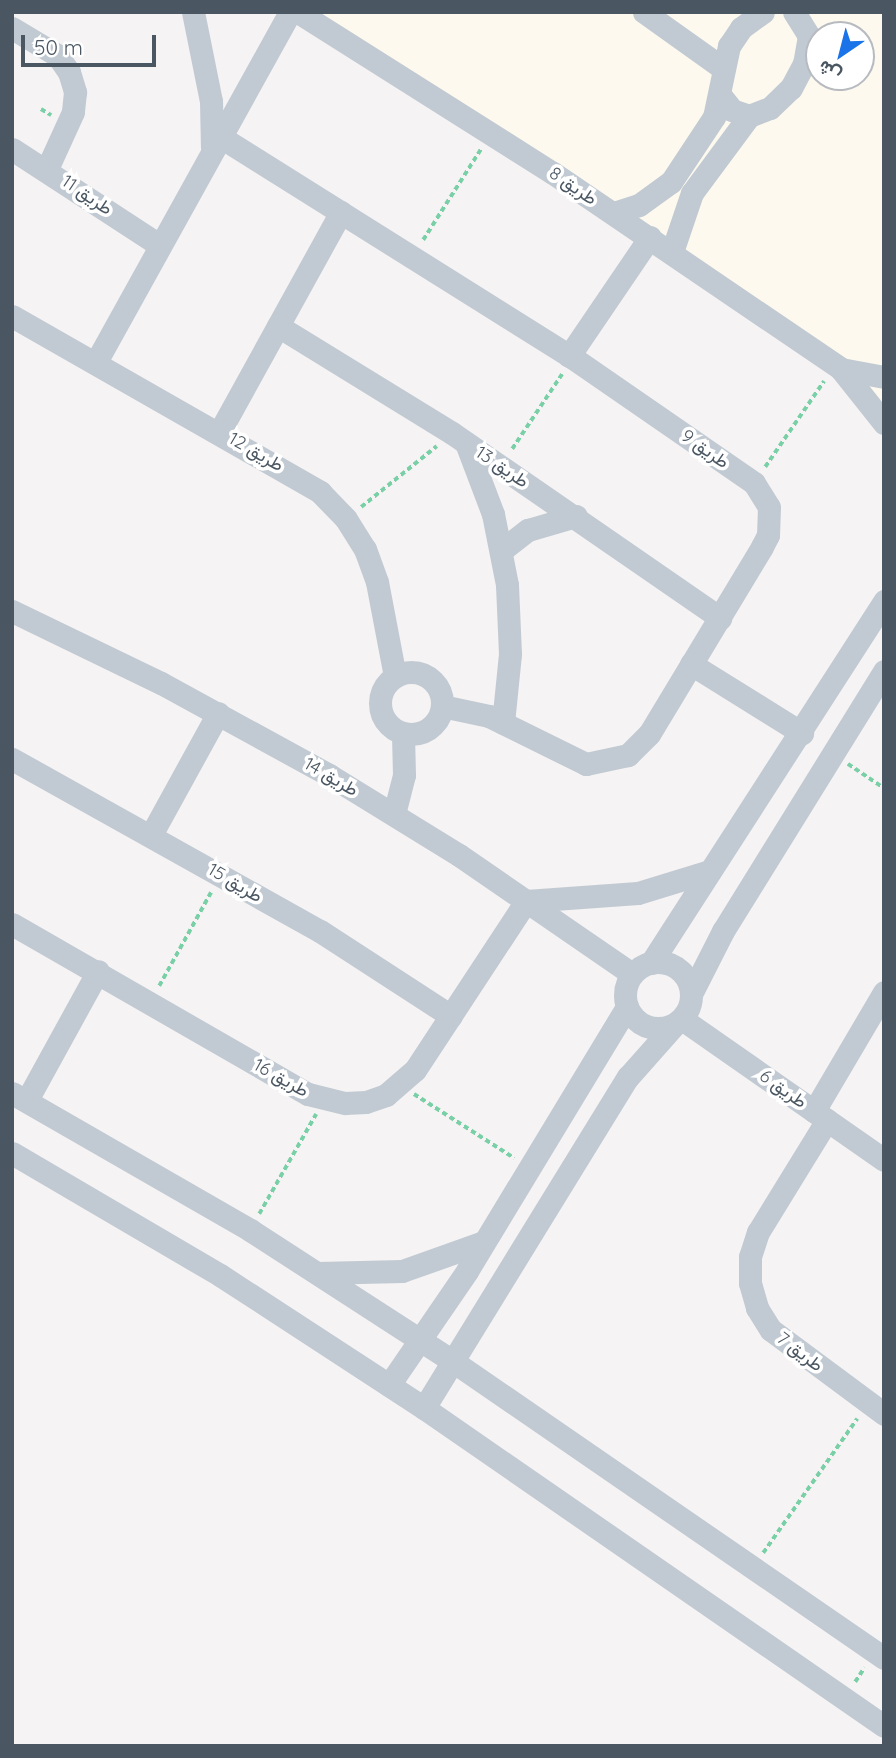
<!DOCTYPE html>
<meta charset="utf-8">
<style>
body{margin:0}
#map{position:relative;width:896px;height:1758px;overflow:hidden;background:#f5f3f3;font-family:Quicksand,Vazirmatn,sans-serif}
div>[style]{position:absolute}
.commercial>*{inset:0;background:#fdf9ef}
.path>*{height:3.5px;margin-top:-1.75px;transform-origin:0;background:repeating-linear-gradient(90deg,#7ad0a6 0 5px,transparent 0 8.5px)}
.minor>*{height:23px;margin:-11.5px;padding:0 11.5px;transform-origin:11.5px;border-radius:11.5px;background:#c1cad2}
.minor>.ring{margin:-11.5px;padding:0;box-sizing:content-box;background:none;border:23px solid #c1cad2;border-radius:50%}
span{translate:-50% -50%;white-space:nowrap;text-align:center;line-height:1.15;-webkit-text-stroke:7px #fff;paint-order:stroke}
.street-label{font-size:18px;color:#4a5661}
.frame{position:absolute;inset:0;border:14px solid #4a5661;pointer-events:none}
.north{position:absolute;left:805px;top:21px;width:70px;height:70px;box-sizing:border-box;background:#fff;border:2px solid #b7bbc0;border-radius:50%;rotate:215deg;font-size:19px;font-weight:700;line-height:28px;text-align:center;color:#4a5661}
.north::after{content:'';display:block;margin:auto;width:24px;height:32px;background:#1a73e8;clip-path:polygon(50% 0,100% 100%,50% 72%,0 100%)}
.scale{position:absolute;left:21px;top:35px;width:135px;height:32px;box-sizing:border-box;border:4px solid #4a5661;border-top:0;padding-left:9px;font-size:21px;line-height:24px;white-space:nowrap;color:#4a5661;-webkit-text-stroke:5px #fff;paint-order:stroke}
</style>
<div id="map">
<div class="commercial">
<div style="clip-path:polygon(evenodd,275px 12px,884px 12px,884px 408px,394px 80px,275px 12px,819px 35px,861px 35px,861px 77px,819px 77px,819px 35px)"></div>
</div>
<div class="path">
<div style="left:41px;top:109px;width:12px;rotate:31deg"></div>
<div style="left:423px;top:240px;width:108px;rotate:-57.5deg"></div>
<div style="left:512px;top:449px;width:90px;rotate:-56.3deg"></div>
<div style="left:765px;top:467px;width:104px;rotate:-55.5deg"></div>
<div style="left:361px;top:507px;width:97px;rotate:-38.8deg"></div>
<div style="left:848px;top:764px;width:43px;rotate:33.7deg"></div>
<div style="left:159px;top:986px;width:107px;rotate:-61deg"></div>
<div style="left:414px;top:1094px;width:119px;rotate:32.6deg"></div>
<div style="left:259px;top:1214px;width:115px;rotate:-60.3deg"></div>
<div style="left:763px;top:1553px;width:164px;rotate:-55deg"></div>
<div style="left:855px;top:1682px;width:17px;rotate:-57deg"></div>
</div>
<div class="minor">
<div style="left:193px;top:12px;width:91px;rotate:78.6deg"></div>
<div style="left:211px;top:101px;width:46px;rotate:88.8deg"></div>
<div style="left:298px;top:12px;width:302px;rotate:32.3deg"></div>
<div style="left:553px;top:173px;width:348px;rotate:34.2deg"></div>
<div style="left:841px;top:369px;width:69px;rotate:51.5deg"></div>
<div style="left:644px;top:12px;width:95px;rotate:35.5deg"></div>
<div style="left:12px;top:28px;width:52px;rotate:31deg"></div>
<div style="left:57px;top:55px;width:21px;rotate:55deg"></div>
<div style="left:69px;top:72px;width:21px;rotate:73deg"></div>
<div style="left:75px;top:92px;width:20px;rotate:96deg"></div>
<div style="left:73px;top:112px;width:63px;rotate:114.5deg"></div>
<div style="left:721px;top:96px;width:18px;rotate:52deg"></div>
<div style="left:732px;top:110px;width:18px;rotate:19deg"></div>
<div style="left:749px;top:116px;width:22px;rotate:-21deg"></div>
<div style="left:770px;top:108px;width:29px;rotate:-44deg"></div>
<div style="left:791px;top:88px;width:27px;rotate:-62deg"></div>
<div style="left:804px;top:64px;width:28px;rotate:-80deg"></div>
<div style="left:809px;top:36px;width:28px;rotate:-122deg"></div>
<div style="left:219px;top:136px;width:418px;rotate:32.1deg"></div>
<div style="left:573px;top:358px;width:220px;rotate:34.6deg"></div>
<div style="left:754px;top:483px;width:28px;rotate:58deg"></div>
<div style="left:769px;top:507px;width:28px;rotate:92deg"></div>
<div style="left:768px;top:535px;width:13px;rotate:117deg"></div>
<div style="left:762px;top:547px;width:218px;rotate:121.1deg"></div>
<div style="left:649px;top:734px;width:30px;rotate:135deg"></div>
<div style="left:628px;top:755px;width:43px;rotate:167.9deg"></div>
<div style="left:586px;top:764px;width:108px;rotate:-153.7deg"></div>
<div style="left:489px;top:716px;width:48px;rotate:-168deg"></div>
<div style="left:12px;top:149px;width:176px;rotate:33.1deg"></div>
<div style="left:614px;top:213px;width:26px;rotate:-18deg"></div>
<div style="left:639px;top:205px;width:39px;rotate:-36deg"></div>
<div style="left:671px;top:182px;width:78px;rotate:-56.5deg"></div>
<div style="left:714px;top:117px;width:73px;rotate:-78.1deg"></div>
<div style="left:729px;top:46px;width:22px;rotate:-56deg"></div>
<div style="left:741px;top:28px;width:27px;rotate:-36deg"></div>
<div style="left:672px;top:252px;width:62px;rotate:-71.3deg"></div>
<div style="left:692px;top:193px;width:96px;rotate:-53.5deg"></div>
<div style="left:12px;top:316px;width:355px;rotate:29.7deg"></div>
<div style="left:320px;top:492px;width:37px;rotate:46deg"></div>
<div style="left:346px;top:519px;width:36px;rotate:58deg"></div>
<div style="left:365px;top:549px;width:35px;rotate:70deg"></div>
<div style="left:377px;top:582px;width:96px;rotate:79.2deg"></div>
<div style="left:278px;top:326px;width:204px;rotate:31.6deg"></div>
<div style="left:452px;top:433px;width:326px;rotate:34.6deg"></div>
<div style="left:569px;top:356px;width:144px;rotate:-55.8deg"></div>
<div style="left:96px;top:362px;width:400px;rotate:-61deg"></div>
<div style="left:841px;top:369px;width:44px;rotate:10.5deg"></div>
<div style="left:220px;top:431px;width:250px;rotate:-61.1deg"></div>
<div style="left:466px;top:443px;width:76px;rotate:69.2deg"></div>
<div style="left:493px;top:514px;width:72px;rotate:78.8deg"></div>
<div style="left:507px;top:585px;width:69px;rotate:87.5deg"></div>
<div style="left:510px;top:654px;width:69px;rotate:95.8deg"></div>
<div style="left:502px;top:550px;width:33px;rotate:-38deg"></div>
<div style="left:528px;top:530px;width:50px;rotate:-16.3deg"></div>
<div style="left:12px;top:611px;width:165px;rotate:25.8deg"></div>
<div style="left:161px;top:683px;width:192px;rotate:28.7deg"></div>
<div style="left:329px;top:775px;width:153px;rotate:31.6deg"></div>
<div style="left:459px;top:855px;width:210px;rotate:34.5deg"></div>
<div style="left:691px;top:664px;width:131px;rotate:31.9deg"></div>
<div class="ring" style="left:380px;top:672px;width:39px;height:39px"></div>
<div style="left:12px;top:759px;width:353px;rotate:29.2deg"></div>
<div style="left:320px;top:931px;width:156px;rotate:33deg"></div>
<div style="left:394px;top:814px;width:40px;rotate:-75.6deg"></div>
<div style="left:404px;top:775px;width:41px;rotate:-91.4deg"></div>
<div style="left:151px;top:835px;width:139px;rotate:-61.2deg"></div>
<div style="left:12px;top:924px;width:341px;rotate:29.9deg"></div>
<div style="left:308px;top:1094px;width:38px;rotate:14deg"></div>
<div style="left:345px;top:1103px;width:21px;rotate:-3deg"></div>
<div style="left:366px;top:1102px;width:21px;rotate:-19deg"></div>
<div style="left:386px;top:1095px;width:38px;rotate:-41deg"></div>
<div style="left:415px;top:1070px;width:202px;rotate:-56.7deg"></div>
<div style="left:526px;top:901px;width:112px;rotate:-4.1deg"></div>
<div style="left:638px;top:893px;width:75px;rotate:-17deg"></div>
<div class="ring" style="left:625px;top:962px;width:43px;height:43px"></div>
<div style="left:651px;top:963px;width:431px;rotate:-57.2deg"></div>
<div style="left:691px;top:994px;width:71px;rotate:-63.1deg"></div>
<div style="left:723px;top:931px;width:306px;rotate:-58.2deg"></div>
<div style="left:682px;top:1019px;width:246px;rotate:34.9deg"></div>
<div style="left:12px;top:1093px;width:275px;rotate:29.9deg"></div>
<div style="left:250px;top:1230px;width:243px;rotate:32.9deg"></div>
<div style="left:454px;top:1362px;width:522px;rotate:34.54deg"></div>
<div style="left:27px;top:1100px;width:147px;rotate:-61.2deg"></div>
<div style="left:814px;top:1111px;width:138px;rotate:-59.5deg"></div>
<div style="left:827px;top:1120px;width:132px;rotate:121.6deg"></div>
<div style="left:758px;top:1232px;width:26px;rotate:108deg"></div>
<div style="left:750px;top:1257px;width:26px;rotate:90deg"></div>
<div style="left:750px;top:1283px;width:26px;rotate:74deg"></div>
<div style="left:757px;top:1308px;width:26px;rotate:58deg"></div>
<div style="left:771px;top:1330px;width:141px;rotate:36.6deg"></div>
<div style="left:12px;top:1153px;width:241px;rotate:30.4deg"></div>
<div style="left:220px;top:1275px;width:244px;rotate:33.1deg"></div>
<div style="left:424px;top:1408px;width:559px;rotate:34.66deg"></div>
<div style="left:318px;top:1273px;width:84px;rotate:-1.4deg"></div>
<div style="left:402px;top:1271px;width:87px;rotate:-19.5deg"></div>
<div style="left:389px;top:1385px;width:138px;rotate:-55.6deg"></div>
<div style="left:467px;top:1271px;width:309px;rotate:-58.8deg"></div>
<div style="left:424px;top:1408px;width:389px;rotate:-58.4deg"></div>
<div style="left:628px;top:1077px;width:71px;rotate:-48.4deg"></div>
</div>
<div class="street-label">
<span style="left:573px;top:186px;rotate:34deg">طريق 8</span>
<span style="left:87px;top:195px;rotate:34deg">طريق 11</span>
<span style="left:705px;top:449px;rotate:35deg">طريق 9</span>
<span style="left:256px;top:452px;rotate:30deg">طريق 12</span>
<span style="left:502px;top:467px;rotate:34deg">طريق 13</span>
<span style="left:331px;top:777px;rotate:30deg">طريق 14</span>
<span style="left:235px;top:883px;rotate:30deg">طريق 15</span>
<span style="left:281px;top:1078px;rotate:29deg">طريق 16</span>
<span style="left:783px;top:1089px;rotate:35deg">طريق 6</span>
<span style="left:800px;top:1352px;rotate:37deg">طريق 7</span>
</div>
<div class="frame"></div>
<div class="north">ش</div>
<div class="scale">50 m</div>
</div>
